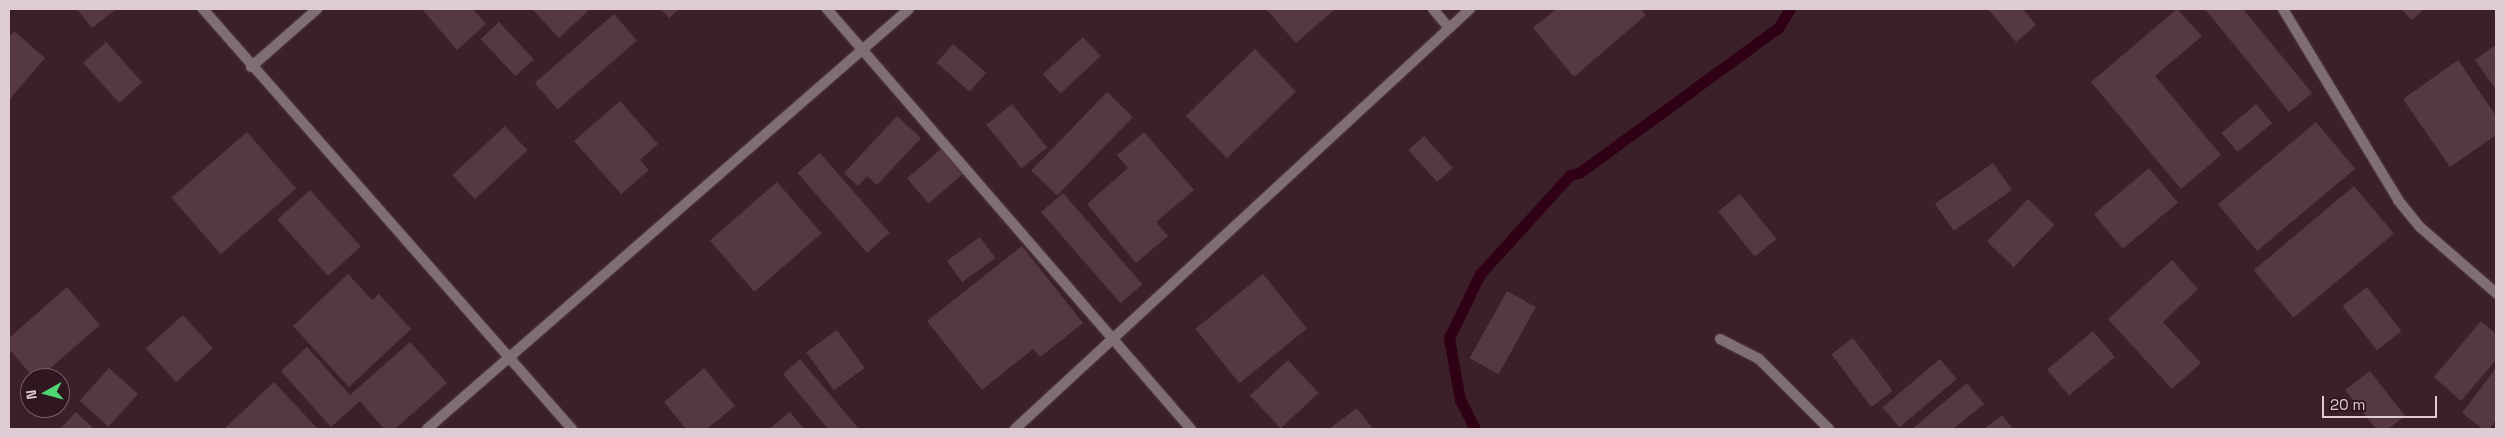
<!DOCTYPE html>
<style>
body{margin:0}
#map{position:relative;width:2505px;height:438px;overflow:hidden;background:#3b2029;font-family:"Space Grotesk",sans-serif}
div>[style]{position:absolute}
.stream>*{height:11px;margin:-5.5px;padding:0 5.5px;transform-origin:5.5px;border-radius:5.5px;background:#300015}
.building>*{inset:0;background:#563842;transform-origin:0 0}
.roads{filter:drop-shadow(0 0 1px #553c44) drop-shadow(0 0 1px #553c44)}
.street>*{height:10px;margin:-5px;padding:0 5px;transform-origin:5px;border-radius:5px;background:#7f6f74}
span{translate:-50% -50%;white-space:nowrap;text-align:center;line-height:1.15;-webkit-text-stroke:5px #30161f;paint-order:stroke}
.frame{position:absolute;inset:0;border:10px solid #dfccd2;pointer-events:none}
.north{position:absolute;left:20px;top:368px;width:50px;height:50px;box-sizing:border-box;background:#30161f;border:1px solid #765f67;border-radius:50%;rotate:263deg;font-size:14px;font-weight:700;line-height:20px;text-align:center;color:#dfccd2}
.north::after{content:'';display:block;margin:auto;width:18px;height:22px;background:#51d674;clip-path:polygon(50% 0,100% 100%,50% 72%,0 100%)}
.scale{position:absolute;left:2322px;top:396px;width:115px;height:22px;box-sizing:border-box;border:2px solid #dfccd2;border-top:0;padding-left:6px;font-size:15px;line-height:18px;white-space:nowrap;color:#dfccd2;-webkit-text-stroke:4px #30161f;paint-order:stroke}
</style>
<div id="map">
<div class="stream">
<div style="left:1475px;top:429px;width:33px;rotate:-117deg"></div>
<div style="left:1460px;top:400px;width:63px;rotate:-100.1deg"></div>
<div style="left:1449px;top:338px;width:71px;rotate:-64.2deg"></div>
<div style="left:1480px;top:274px;width:134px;rotate:-47.7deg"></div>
<div style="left:1570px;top:175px;width:9px;rotate:-13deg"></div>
<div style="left:1579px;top:173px;width:246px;rotate:-36.1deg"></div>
<div style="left:1778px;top:28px;width:22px;rotate:-58deg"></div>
</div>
<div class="building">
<div style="clip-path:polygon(77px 9px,116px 9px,92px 28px)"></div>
<div style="clip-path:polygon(422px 9px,473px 9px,486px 24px,457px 50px)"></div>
<div style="clip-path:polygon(532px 9px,590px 9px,559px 38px)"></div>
<div style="clip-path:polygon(661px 9px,679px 9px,669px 18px)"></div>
<div style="clip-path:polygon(1266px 9px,1335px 9px,1296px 43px)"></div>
<div style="clip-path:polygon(1556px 9px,1641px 9px,1646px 15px,1574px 77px,1533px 28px)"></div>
<div style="clip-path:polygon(1988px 9px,2023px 9px,2036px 25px,2016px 42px)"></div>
<div style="clip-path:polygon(2177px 9px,2202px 36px,2155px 76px,2221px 155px,2181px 189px,2091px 82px)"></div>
<div style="clip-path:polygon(2205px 9px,2243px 9px,2312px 93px,2289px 112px)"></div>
<div style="clip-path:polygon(2401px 9px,2424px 9px,2412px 20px)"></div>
<div style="left:614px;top:14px;width:35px;height:105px;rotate:49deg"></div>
<div style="left:499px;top:22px;width:51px;height:25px;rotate:47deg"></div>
<div style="clip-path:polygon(14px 31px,45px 58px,9px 100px,9px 37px)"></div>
<div style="left:1083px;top:37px;width:26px;height:55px;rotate:47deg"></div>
<div style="left:106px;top:42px;width:54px;height:31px;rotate:48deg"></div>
<div style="left:953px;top:44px;width:44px;height:25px;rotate:41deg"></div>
<div style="clip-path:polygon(2494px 46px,2496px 49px,2496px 90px,2475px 60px)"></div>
<div style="left:1255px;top:49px;width:59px;height:96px;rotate:46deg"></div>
<div style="clip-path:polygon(2458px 60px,2496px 116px,2496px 135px,2450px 167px,2403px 99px)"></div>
<div style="left:1107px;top:92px;width:36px;height:109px;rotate:44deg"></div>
<div style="clip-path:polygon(620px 101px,658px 144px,640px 160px,649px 170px,621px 194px,574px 141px)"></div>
<div style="left:1012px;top:104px;width:56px;height:33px;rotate:51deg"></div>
<div style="left:2256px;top:104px;width:25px;height:45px;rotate:50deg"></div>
<div style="clip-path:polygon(897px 116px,921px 138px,877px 185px,867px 176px,858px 186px,844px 173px)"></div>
<div style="left:2316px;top:122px;width:61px;height:128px;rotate:50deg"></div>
<div style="left:505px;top:126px;width:33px;height:72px;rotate:47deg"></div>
<div style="left:247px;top:132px;width:75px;height:100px;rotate:49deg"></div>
<div style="clip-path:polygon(1144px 132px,1194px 190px,1156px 222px,1168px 236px,1136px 263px,1087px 204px,1128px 168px,1117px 155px)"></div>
<div style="left:1424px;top:136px;width:43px;height:21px;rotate:48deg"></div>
<div style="left:941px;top:149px;width:33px;height:45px;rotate:49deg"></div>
<div style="left:820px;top:153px;width:106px;height:30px;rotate:49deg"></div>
<div style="left:1993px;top:163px;width:33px;height:71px;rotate:55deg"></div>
<div style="left:2149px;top:168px;width:45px;height:72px;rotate:50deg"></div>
<div style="left:777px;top:182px;width:68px;height:89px;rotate:49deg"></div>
<div style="left:2354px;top:186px;width:62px;height:131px;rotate:50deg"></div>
<div style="left:310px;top:190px;width:76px;height:44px;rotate:48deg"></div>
<div style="left:1063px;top:193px;width:121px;height:29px;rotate:49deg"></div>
<div style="left:1740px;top:194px;width:58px;height:28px;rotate:51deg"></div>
<div style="left:2028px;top:199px;width:37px;height:59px;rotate:44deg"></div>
<div style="left:980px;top:237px;width:26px;height:41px;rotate:54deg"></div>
<div style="clip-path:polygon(1022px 246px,1083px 323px,1040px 357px,1033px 349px,982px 390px,927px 321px)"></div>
<div style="clip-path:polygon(2172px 260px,2198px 289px,2163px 322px,2201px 363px,2172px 389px,2108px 319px)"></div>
<div style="clip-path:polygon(348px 274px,372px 300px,379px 294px,411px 329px,349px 387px,293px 326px)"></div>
<div style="left:1263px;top:274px;width:70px;height:87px;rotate:51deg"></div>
<div style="clip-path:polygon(67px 287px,100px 325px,39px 378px,34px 378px,9px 349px,9px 338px)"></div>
<div style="left:2367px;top:287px;width:56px;height:31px;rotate:52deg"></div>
<div style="left:1507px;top:291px;width:33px;height:77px;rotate:29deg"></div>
<div style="left:183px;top:315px;width:45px;height:50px;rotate:48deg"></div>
<div style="clip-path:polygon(2481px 321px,2496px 334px,2496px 360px,2461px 401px,2434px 377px)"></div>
<div style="left:837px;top:330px;width:47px;height:38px;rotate:54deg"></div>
<div style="left:2093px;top:331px;width:34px;height:60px;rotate:50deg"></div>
<div style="left:1853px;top:338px;width:66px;height:27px;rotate:53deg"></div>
<div style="clip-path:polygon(410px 342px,447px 383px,395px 429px,384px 429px,360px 401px,331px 427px,281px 371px,307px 347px,350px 395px)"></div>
<div style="clip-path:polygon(800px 359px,859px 429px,828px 429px,783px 374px)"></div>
<div style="left:1940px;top:359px;width:26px;height:75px;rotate:50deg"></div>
<div style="left:1288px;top:360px;width:45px;height:52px;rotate:47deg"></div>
<div style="left:109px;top:368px;width:39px;height:44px;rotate:42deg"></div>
<div style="clip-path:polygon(704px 368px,735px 406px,707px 429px,686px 429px,664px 402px)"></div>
<div style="clip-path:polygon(2496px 368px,2496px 420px,2489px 429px,2483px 429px,2462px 413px)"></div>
<div style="clip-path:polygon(2370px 371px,2405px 416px,2388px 429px,2376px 429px,2345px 390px)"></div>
<div style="clip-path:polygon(274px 382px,318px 429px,224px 429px)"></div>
<div style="clip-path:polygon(1967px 383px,1984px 404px,1953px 429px,1912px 429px)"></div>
<div style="clip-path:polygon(1357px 408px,1373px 429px,1329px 429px)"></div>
<div style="clip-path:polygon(76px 412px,94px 429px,60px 429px)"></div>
<div style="clip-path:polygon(790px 412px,804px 429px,769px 429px)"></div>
<div style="clip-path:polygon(2002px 415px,2013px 429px,1984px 429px)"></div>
</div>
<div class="roads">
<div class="street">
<div style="left:203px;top:9px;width:559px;rotate:48.7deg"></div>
<div style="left:827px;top:9px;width:556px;rotate:49.09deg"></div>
<div style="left:1433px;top:9px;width:25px;rotate:50deg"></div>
<div style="left:2283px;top:9px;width:223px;rotate:58.9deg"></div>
<div style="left:2398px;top:200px;width:35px;rotate:51deg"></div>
<div style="left:2420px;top:227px;width:101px;rotate:41deg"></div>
<div style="left:251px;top:67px;width:88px;rotate:-41.3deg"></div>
<div style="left:1720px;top:339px;width:44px;rotate:27.1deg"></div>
<div style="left:1759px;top:359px;width:99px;rotate:45deg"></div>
<div style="left:427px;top:429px;width:639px;rotate:-41.07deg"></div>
<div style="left:1015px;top:429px;width:619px;rotate:-42.71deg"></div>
</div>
</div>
<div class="frame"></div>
<div class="north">N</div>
<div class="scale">20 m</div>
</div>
